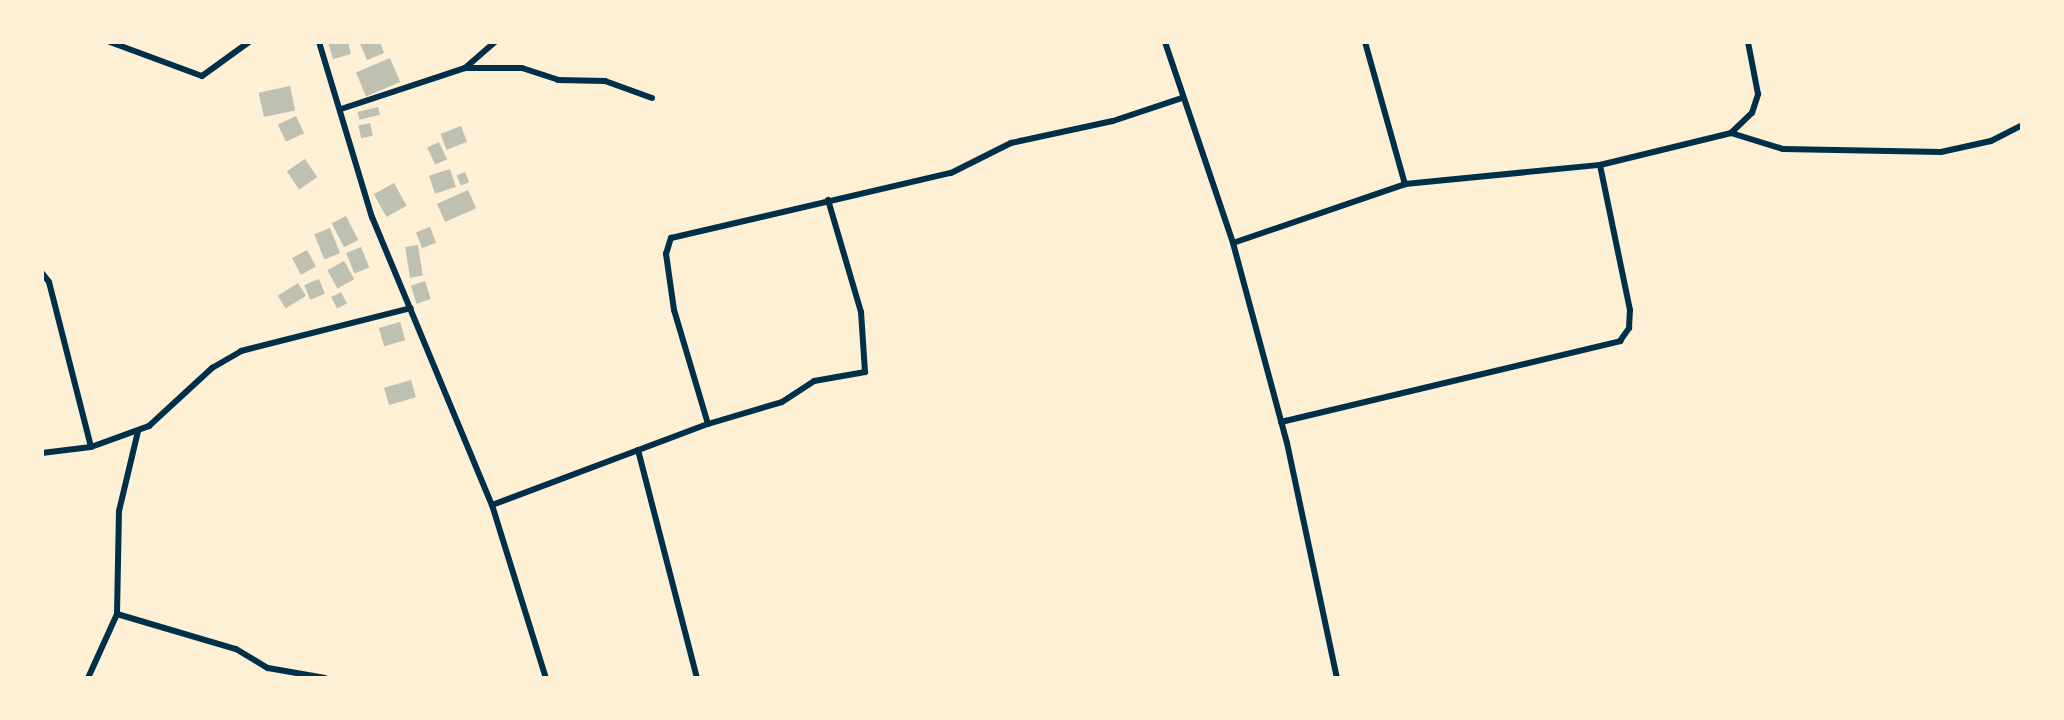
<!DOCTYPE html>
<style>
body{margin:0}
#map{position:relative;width:2064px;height:720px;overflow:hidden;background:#fdf0d5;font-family:Manrope,sans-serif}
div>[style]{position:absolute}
.building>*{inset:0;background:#bec0b2;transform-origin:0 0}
.minor>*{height:6px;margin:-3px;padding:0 3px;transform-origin:3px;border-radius:3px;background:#003049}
span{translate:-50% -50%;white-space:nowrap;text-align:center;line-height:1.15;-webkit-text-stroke:4.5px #fdf0d5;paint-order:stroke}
.frame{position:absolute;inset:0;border:44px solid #fdf0d5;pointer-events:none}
</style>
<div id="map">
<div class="building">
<div style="clip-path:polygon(328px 42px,348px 42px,351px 54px,333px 59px)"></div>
<div style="clip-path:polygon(380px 42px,384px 53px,367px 60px,360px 44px)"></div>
<div style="left:390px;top:58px;width:26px;height:37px;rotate:67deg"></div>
<div style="left:290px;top:86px;width:25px;height:32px;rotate:78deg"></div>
<div style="left:378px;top:107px;width:8px;height:21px;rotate:76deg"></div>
<div style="left:296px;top:116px;width:19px;height:20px;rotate:65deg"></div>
<div style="left:370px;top:123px;width:13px;height:12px;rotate:77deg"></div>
<div style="left:461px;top:126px;width:17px;height:22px;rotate:69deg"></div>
<div style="left:439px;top:142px;width:19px;height:13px;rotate:65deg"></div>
<div style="left:305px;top:159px;width:22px;height:22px;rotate:56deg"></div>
<div style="left:450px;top:169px;width:19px;height:22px;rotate:72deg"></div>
<div style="left:465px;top:172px;width:11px;height:9px;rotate:68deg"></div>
<div style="left:394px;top:183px;width:26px;height:23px;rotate:61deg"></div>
<div style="left:468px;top:190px;width:20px;height:34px;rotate:66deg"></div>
<div style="left:346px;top:216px;width:27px;height:16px;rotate:63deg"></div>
<div style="left:430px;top:227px;width:17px;height:15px;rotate:69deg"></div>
<div style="left:330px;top:228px;width:27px;height:17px;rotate:68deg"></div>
<div style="left:418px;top:245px;width:31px;height:13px;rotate:81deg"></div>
<div style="left:361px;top:247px;width:22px;height:16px;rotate:68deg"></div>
<div style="left:307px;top:250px;width:19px;height:17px;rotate:62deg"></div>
<div style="left:344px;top:261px;width:21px;height:19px;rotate:61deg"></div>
<div style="left:319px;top:279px;width:16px;height:16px;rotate:68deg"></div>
<div style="left:425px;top:281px;width:19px;height:15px;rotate:72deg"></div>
<div style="left:298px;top:283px;width:15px;height:24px;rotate:58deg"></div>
<div style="left:341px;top:292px;width:13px;height:11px;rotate:63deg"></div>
<div style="left:400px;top:322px;width:19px;height:22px;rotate:74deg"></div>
<div style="left:411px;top:380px;width:18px;height:28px;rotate:74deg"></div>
</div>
<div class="minor">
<div style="left:110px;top:42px;width:98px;rotate:20.3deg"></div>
<div style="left:202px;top:76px;width:58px;rotate:-35.9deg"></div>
<div style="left:319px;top:42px;width:183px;rotate:73.2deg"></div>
<div style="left:372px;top:217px;width:312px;rotate:67.4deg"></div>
<div style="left:492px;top:505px;width:181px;rotate:72.7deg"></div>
<div style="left:1165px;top:42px;width:212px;rotate:71.3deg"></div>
<div style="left:1233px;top:243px;width:207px;rotate:74.9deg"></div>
<div style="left:1287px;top:443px;width:240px;rotate:78deg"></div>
<div style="left:1365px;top:42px;width:148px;rotate:74.3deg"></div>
<div style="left:465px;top:68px;width:40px;rotate:-41deg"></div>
<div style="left:341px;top:109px;width:131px;rotate:-18.3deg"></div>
<div style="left:465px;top:68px;width:57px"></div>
<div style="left:522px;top:68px;width:38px;rotate:18deg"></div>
<div style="left:558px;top:80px;width:47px;rotate:1.2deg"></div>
<div style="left:605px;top:81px;width:50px;rotate:19.9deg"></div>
<div style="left:1731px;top:133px;width:54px;rotate:17.1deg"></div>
<div style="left:1783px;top:149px;width:158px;rotate:1.1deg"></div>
<div style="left:1941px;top:152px;width:51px;rotate:-12.4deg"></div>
<div style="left:1991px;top:141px;width:35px;rotate:-27deg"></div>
<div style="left:1233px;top:243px;width:182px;rotate:-18.9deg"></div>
<div style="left:1405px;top:184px;width:196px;rotate:-5.6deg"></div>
<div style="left:1600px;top:165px;width:135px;rotate:-13.7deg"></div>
<div style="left:1731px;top:133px;width:29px;rotate:-44deg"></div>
<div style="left:1752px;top:113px;width:20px;rotate:-72deg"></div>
<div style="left:1758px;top:94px;width:53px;rotate:-100.9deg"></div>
<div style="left:42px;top:273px;width:11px;rotate:52deg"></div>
<div style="left:49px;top:282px;width:170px;rotate:75.7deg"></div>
<div style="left:1281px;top:422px;width:349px;rotate:-13.4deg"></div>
<div style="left:1620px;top:341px;width:16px;rotate:-55deg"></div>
<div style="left:1629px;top:328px;width:18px;rotate:-87deg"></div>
<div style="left:1630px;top:310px;width:148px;rotate:-101.7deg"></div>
<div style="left:708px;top:424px;width:77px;rotate:-16.6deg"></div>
<div style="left:782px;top:402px;width:38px;rotate:-33deg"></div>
<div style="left:814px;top:381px;width:52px;rotate:-10deg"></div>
<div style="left:865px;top:372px;width:60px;rotate:-93.8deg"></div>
<div style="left:861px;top:312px;width:117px;rotate:-106.4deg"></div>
<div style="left:638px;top:450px;width:236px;rotate:75.5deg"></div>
<div style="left:42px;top:453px;width:49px;rotate:-7deg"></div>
<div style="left:91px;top:447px;width:62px;rotate:-19.9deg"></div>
<div style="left:149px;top:426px;width:86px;rotate:-42.6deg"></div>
<div style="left:212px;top:368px;width:34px;rotate:-30deg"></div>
<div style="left:241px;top:351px;width:175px;rotate:-14.2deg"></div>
<div style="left:492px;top:505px;width:231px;rotate:-20.6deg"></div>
<div style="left:708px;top:424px;width:119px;rotate:-106.6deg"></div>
<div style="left:674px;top:310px;width:57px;rotate:-98.1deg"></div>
<div style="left:666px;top:254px;width:17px;rotate:-73deg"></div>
<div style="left:671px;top:238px;width:287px;rotate:-13.1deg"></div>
<div style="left:951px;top:173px;width:67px;rotate:-26.6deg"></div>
<div style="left:1011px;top:143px;width:104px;rotate:-12.2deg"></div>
<div style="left:1113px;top:121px;width:73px;rotate:-18.4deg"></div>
<div style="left:117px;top:614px;width:124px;rotate:16.4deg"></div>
<div style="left:236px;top:649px;width:37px;rotate:31deg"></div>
<div style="left:268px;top:668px;width:58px;rotate:10deg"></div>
<div style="left:88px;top:678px;width:70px;rotate:-65.6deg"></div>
<div style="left:117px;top:614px;width:103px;rotate:-88.9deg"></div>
<div style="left:119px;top:511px;width:82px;rotate:-76.6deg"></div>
</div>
<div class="frame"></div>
</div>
